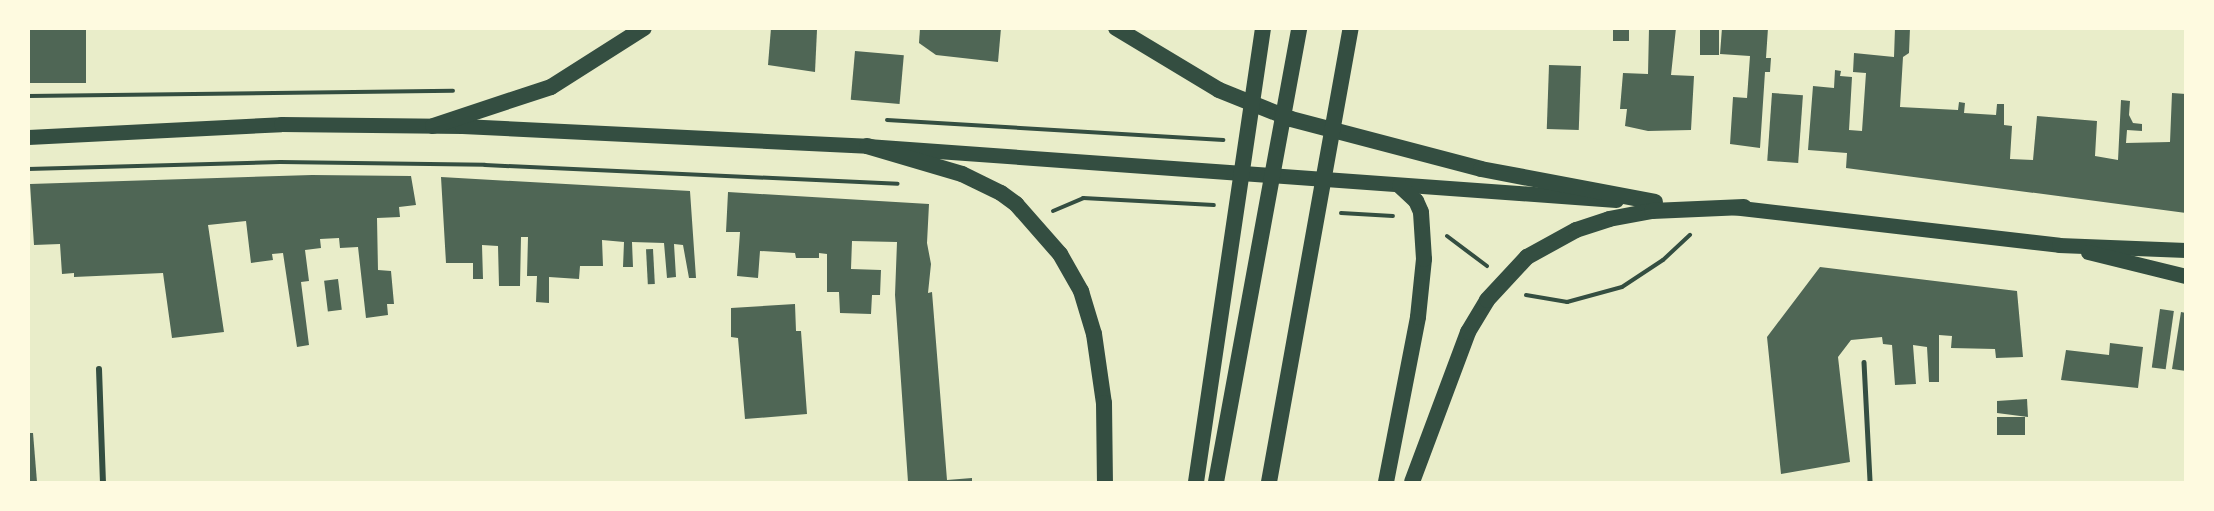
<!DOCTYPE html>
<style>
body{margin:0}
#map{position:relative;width:2214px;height:511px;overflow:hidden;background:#e9edc9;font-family:Raleway,sans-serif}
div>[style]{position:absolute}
.building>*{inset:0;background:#4f6655;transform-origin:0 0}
.path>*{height:4px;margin:-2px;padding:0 2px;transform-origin:2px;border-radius:2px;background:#344e41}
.service>*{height:4.5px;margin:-2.25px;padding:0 2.25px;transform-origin:2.25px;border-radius:2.25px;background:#344e41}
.minor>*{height:6px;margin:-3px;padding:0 3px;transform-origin:3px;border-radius:3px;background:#344e41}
.primary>*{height:15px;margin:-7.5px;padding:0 7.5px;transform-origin:7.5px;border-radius:7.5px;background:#344e41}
.trunk>*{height:16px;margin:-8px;padding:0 8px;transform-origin:8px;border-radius:8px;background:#344e41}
span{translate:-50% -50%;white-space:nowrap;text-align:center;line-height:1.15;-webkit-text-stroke:5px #fefae0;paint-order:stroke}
.frame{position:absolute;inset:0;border:30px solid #fefae0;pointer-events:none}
</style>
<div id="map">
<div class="building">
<div style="left:28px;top:28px;width:58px;height:55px"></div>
<div style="clip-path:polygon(771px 28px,817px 30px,815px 72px,768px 65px)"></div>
<div style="clip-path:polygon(920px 28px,1001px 28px,998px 62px,936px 55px,919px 43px)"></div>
<div style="left:1613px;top:28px;width:16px;height:13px"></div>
<div style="clip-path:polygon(1649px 28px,1676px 28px,1671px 75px,1694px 76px,1691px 130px,1648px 131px,1625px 126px,1627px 109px,1620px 109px,1623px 73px,1648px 74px)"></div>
<div style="left:1700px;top:28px;width:19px;height:27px"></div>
<div style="clip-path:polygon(1722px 28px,1768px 28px,1766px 58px,1771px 58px,1770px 72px,1765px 72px,1760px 148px,1730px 144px,1733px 97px,1747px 98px,1750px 56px,1720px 54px)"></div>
<div style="clip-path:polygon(1895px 28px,1910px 28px,1909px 53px,1903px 57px,1900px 107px,1958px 110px,1959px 102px,1965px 103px,1964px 113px,1996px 115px,1997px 104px,2004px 104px,2004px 125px,2012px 126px,2010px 159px,2033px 160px,2037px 116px,2097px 121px,2095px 156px,2118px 160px,2121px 100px,2130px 101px,2129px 115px,2133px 123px,2142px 124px,2142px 131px,2127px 130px,2126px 143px,2170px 142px,2172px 93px,2186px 94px,2186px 213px,1846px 168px,1847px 153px,1808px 150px,1813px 86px,1834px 88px,1835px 70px,1841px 71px,1840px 76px,1852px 77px,1849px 130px,1862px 131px,1866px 73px,1853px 72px,1854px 53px,1894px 57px)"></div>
<div style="left:855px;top:51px;width:49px;height:49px;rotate:5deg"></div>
<div style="left:1549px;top:65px;width:32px;height:64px;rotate:2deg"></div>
<div style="left:1772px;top:93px;width:31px;height:68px;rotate:4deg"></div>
<div style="clip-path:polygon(312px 175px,411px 176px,416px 205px,399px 207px,400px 217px,377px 218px,378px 270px,391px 271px,394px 304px,387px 304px,388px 315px,366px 318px,358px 247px,340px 248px,339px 238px,320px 239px,321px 248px,305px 250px,309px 281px,301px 282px,309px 345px,297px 347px,283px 253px,272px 254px,273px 260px,251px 263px,246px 221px,208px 225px,224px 332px,172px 338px,163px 273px,74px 277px,74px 273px,62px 274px,60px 244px,34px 245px,30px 184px)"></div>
<div style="clip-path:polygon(441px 177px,690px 191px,696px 278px,689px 278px,683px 245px,674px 244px,676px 277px,667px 278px,664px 243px,632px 242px,633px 267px,623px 267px,624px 242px,602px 240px,603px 266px,580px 266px,579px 279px,549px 277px,549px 303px,536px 302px,537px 276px,527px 276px,528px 237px,521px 237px,520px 286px,499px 286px,498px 246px,482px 245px,483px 279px,473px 279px,473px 263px,446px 263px)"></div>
<div style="clip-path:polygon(728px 192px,929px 204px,927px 243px,931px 264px,928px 293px,932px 292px,947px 480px,972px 478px,972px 482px,908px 482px,895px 295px,897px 242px,852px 241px,851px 269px,881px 270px,880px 295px,872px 295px,871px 314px,840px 313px,839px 292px,827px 292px,827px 254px,819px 253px,819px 258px,796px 258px,795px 253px,760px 251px,758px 278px,737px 276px,740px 232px,726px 232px)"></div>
<div style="left:653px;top:249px;width:35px;height:7px;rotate:87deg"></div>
<div style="clip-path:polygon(1820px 267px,2017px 291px,2023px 357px,1996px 358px,1995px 349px,1951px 348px,1952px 336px,1939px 335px,1939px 382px,1929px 382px,1927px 347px,1913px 345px,1916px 384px,1895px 385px,1892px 345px,1883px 344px,1882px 337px,1851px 340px,1838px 357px,1850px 462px,1781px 474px,1767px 337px)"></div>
<div style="left:338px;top:279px;width:31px;height:14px;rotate:83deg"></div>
<div style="clip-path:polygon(795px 304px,796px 331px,801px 331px,807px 414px,745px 419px,738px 338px,731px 337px,731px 308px)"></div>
<div style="left:2160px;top:309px;width:14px;height:59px;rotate:8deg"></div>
<div style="clip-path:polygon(2181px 312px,2186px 313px,2186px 371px,2172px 369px)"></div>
<div style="clip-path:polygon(2110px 343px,2143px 347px,2138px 388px,2061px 380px,2066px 350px,2109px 355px)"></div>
<div style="clip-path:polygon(2027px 399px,2028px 417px,1997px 413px,1997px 401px)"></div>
<div style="left:2025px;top:417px;width:18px;height:28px;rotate:90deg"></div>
<div style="clip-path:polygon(28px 433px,33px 433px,37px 482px,28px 482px)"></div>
</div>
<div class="path">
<div style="left:28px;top:96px;width:425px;rotate:-0.7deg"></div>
<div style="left:887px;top:120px;width:337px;rotate:3.4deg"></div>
<div style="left:28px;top:169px;width:252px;rotate:-1.6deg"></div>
<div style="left:280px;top:162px;width:205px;rotate:0.8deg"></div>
<div style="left:485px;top:165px;width:413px;rotate:2.6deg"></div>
<div style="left:1053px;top:211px;width:33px;rotate:-23deg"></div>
<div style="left:1083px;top:198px;width:131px;rotate:3.1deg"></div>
<div style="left:1341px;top:213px;width:52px;rotate:3.3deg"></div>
<div style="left:1447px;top:236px;width:50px;rotate:36.9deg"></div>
<div style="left:1526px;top:295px;width:42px;rotate:9.7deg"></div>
<div style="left:1567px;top:302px;width:57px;rotate:-15.3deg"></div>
<div style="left:1622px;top:287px;width:49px;rotate:-33.4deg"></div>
<div style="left:1663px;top:260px;width:37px;rotate:-43deg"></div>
</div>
<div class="service">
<div style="left:1864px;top:362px;width:120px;rotate:87.1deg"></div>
</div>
<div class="minor">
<div style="left:99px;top:369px;width:113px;rotate:88deg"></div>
</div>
<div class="primary">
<div style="left:28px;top:137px;width:253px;rotate:-2.9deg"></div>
<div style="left:281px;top:124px;width:181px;rotate:0.6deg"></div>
<div style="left:462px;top:126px;width:405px;rotate:2.8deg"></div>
<div style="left:867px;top:146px;width:751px;rotate:4.12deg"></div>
<div style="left:1732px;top:207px;width:329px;rotate:6.6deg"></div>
<div style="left:2059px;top:245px;width:127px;rotate:2.3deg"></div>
<div style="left:2088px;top:252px;width:101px;rotate:13.8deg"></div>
</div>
<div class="trunk">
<div style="left:1116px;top:28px;width:120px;rotate:31deg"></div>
<div style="left:1219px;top:90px;width:78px;rotate:21.9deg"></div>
<div style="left:1291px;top:119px;width:196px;rotate:14.7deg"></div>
<div style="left:1481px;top:169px;width:177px;rotate:10.7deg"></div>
<div style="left:433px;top:126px;width:124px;rotate:-18.3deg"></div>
<div style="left:551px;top:87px;width:110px;rotate:-32.4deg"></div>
<div style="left:867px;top:146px;width:99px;rotate:16.4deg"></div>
<div style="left:962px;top:174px;width:43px;rotate:26deg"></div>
<div style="left:1001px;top:193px;width:19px;rotate:36deg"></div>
<div style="left:1016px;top:204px;width:67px;rotate:48.7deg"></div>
<div style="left:1060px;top:254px;width:43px;rotate:60.4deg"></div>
<div style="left:1081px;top:291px;width:45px;rotate:73.2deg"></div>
<div style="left:1094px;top:334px;width:70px;rotate:81.8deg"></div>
<div style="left:1104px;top:403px;width:79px;rotate:89.3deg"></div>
<div style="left:1196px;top:482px;width:459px;rotate:-81.6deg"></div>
<div style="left:1216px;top:482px;width:462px;rotate:-79.6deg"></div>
<div style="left:1269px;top:482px;width:461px;rotate:-79.8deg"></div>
<div style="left:1386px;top:482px;width:168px;rotate:-79deg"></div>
<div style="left:1418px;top:317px;width:58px;rotate:-84.1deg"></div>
<div style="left:1424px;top:259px;width:47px;rotate:-93.7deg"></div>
<div style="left:1421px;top:212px;width:12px;rotate:-114deg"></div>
<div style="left:1416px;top:201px;width:22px;rotate:-137deg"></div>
<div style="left:1412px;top:482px;width:160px;rotate:-69.5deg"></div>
<div style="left:1468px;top:332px;width:37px;rotate:-59deg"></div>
<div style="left:1487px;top:300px;width:59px;rotate:-47.1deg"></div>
<div style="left:1527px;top:257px;width:56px;rotate:-28.9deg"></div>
<div style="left:1576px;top:230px;width:35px;rotate:-18deg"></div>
<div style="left:1609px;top:219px;width:44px;rotate:-10.5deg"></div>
<div style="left:1652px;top:211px;width:92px;rotate:-2.5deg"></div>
</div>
<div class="frame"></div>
</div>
